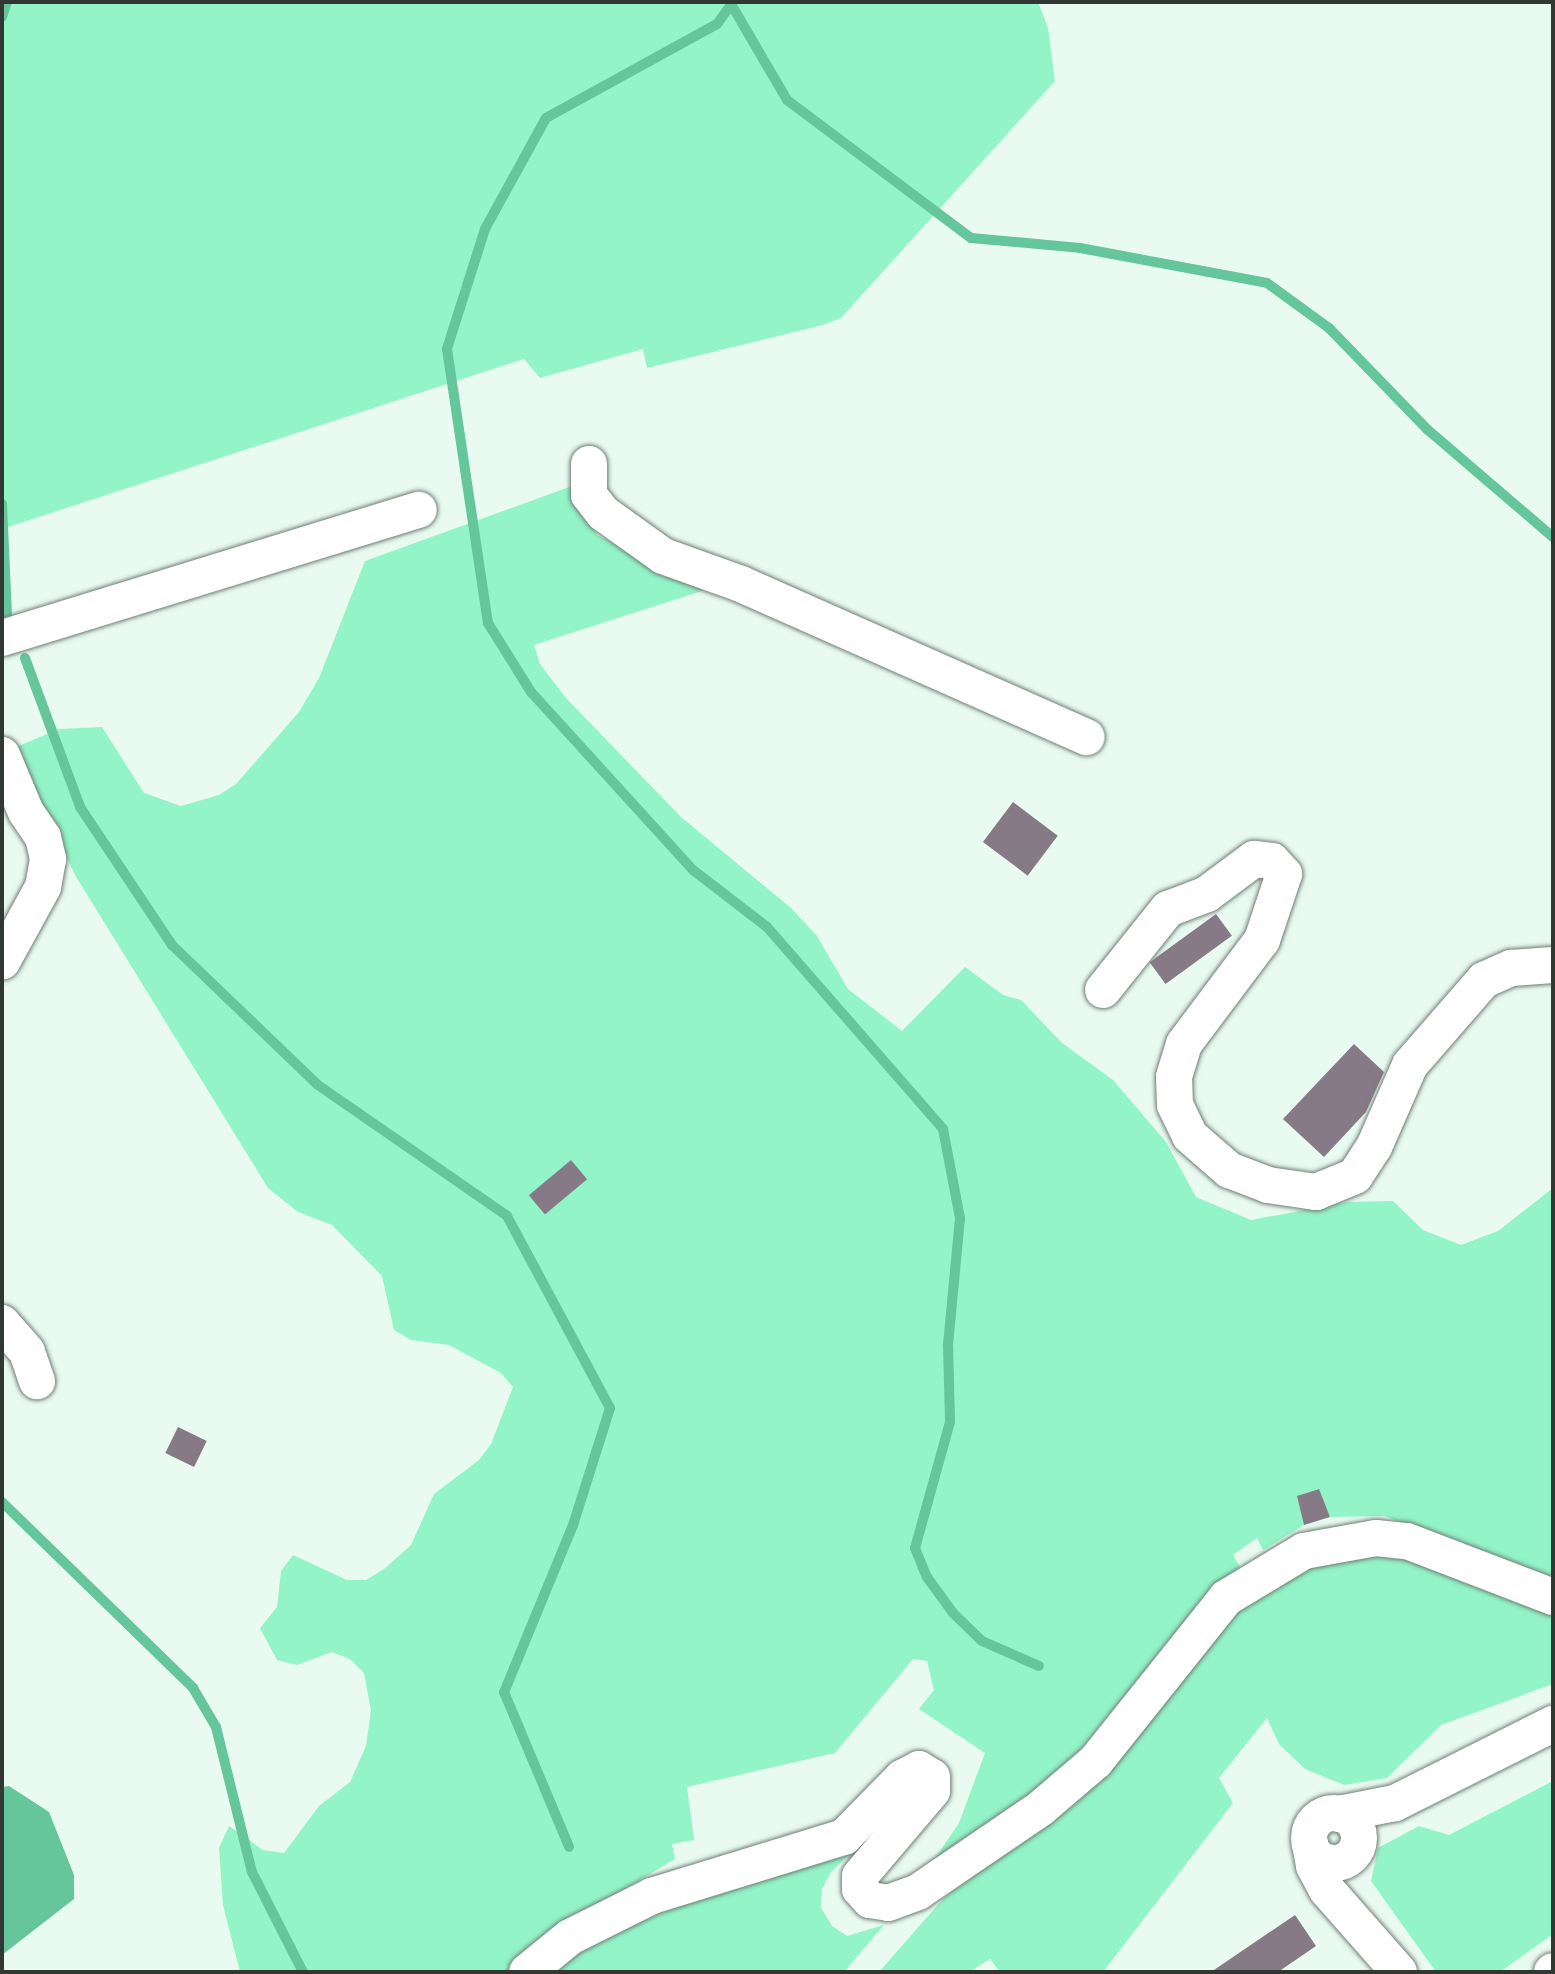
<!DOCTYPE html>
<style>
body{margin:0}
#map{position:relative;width:1555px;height:1974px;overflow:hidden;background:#e9fbf1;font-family:"Varela Round",sans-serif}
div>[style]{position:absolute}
.green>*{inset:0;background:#93f4c7}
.water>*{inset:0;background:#64c69a}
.stream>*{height:10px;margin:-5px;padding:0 5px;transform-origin:5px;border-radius:5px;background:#64c69a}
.building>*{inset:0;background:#857a86;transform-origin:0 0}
.roads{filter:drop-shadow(0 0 2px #6f7e76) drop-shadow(0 0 2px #6f7e76)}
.minor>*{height:36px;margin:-18px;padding:0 18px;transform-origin:18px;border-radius:18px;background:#fff}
.minor>.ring{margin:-18px;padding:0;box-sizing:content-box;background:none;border:36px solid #fff;border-radius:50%}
span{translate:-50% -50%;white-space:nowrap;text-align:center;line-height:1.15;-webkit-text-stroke:8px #e9fbf1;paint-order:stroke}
.frame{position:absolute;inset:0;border:4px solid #313834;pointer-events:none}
</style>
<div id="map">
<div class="green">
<div style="clip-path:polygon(2px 2px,1038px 2px,1048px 28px,1055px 81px,841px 318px,823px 325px,647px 368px,643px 349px,540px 378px,524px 359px,2px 529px)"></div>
<div style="clip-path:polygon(572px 486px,597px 535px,705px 590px,534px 645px,540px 664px,566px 698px,681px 817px,791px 908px,817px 936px,848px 989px,902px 1031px,965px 967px,1003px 995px,1021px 1000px,1062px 1043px,1113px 1080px,1166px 1142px,1196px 1197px,1251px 1220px,1348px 1202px,1393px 1201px,1423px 1230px,1461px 1245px,1498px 1231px,1553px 1188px,1553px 1584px,1385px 1516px,1330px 1517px,1318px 1489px,1298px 1496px,1304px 1525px,1263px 1550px,1257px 1538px,1233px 1555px,1240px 1567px,1201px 1603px,1056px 1779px,930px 1866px,959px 1823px,985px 1753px,919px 1709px,934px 1690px,927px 1661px,913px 1659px,835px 1753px,687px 1787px,694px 1840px,672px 1844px,675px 1859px,551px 1933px,507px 1972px,240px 1972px,223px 1905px,219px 1848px,229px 1826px,263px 1850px,284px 1853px,319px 1806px,350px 1782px,366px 1746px,371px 1710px,364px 1673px,350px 1659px,332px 1652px,297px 1665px,277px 1660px,260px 1628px,277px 1607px,281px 1571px,293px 1555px,347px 1580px,366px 1580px,384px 1569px,411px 1545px,434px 1494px,479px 1460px,491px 1444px,513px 1387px,501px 1373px,449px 1345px,411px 1340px,394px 1330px,382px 1276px,332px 1225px,298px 1212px,268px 1188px,75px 875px,16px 747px,59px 729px,102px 727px,144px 793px,181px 806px,219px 795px,236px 784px,299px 712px,319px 678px,365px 561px)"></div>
<div style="clip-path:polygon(1397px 1550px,1553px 1613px,1553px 1684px,1441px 1725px,1387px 1778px,1344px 1785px,1305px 1769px,1279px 1744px,1267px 1718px,1219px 1778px,1233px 1803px,1103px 1972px,1000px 1972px,990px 1959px,969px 1972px,879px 1972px,943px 1899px,1042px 1822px,1254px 1595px,1315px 1559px)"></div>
<div style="clip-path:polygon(1553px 1781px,1553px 1934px,1500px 1972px,1436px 1972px,1371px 1881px,1378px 1848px,1419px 1826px,1449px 1835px)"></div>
<div style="clip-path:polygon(852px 1852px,831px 1872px,822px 1889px,821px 1908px,832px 1926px,847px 1936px,884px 1925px,844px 1972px,551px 1972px,604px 1936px,695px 1900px)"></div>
</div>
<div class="water">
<div style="clip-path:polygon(9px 1786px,49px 1812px,74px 1875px,74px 1899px,2px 1955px,2px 1787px)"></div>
</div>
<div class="stream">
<div style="left:733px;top:2px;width:27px;rotate:126deg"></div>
<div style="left:717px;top:24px;width:195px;rotate:151.2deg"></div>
<div style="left:546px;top:118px;width:127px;rotate:118.8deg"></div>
<div style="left:485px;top:229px;width:126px;rotate:107.6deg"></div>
<div style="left:447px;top:349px;width:277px;rotate:81.5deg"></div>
<div style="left:488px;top:623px;width:81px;rotate:58.1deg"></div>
<div style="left:531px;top:692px;width:241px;rotate:47.7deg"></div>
<div style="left:693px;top:870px;width:93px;rotate:37.6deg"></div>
<div style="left:767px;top:927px;width:268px;rotate:48.9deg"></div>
<div style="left:943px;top:1129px;width:91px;rotate:79.2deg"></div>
<div style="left:960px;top:1218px;width:128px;rotate:95.4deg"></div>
<div style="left:948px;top:1345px;width:77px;rotate:88.5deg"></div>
<div style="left:950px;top:1422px;width:131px;rotate:105.5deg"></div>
<div style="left:915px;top:1548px;width:31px;rotate:68deg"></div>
<div style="left:927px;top:1577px;width:44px;rotate:54.2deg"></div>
<div style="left:953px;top:1613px;width:40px;rotate:44deg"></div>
<div style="left:982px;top:1641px;width:62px;rotate:23.7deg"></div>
<div style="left:731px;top:4px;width:111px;rotate:59.7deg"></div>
<div style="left:787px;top:100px;width:230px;rotate:36.9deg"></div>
<div style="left:971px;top:238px;width:109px;rotate:5.2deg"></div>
<div style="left:1080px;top:248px;width:190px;rotate:10.6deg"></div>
<div style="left:1267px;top:283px;width:77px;rotate:36deg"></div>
<div style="left:1329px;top:328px;width:142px;rotate:45.9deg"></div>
<div style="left:1428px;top:430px;width:165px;rotate:40.6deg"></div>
<div style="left:2px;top:17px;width:16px;rotate:-72deg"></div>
<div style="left:2px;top:504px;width:110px;rotate:87.4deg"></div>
<div style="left:25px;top:658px;width:159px;rotate:69.7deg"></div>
<div style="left:80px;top:807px;width:166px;rotate:56.3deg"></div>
<div style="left:172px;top:945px;width:202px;rotate:43.8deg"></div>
<div style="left:318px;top:1085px;width:230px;rotate:34.7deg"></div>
<div style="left:507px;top:1216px;width:218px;rotate:61.8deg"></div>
<div style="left:610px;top:1408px;width:123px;rotate:107.5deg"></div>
<div style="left:573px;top:1525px;width:181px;rotate:112.4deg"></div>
<div style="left:504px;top:1692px;width:168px;rotate:67.2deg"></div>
<div style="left:2px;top:1502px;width:267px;rotate:44.2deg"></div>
<div style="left:193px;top:1688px;width:45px;rotate:59.5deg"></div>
<div style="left:216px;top:1727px;width:149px;rotate:76.1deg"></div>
<div style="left:252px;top:1872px;width:112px;rotate:63deg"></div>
</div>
<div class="building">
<div style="left:1013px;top:802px;width:56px;height:50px;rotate:37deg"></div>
<div style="left:1216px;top:914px;width:27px;height:82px;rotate:54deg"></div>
<div style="clip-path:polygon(1354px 1044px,1384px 1072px,1366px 1112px,1324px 1157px,1283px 1119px)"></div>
<div style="left:571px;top:1160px;width:25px;height:55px;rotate:50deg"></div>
<div style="left:178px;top:1427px;width:32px;height:29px;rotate:26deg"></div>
<div style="clip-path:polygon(1319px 1489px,1330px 1517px,1304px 1525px,1297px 1496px)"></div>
<div style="clip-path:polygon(1295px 1915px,1316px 1946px,1278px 1972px,1211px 1972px)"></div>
</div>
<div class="roads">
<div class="minor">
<div style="left:589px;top:464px;width:31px;rotate:90deg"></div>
<div style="left:589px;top:495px;width:23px;rotate:52deg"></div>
<div style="left:603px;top:513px;width:74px;rotate:35.6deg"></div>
<div style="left:663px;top:556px;width:83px;rotate:19.7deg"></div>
<div style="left:741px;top:584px;width:378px;rotate:23.9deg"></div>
<div style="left:2px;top:638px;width:436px;rotate:-17.1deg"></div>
<div style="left:2px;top:755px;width:62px;rotate:67.2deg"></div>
<div style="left:26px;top:812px;width:30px;rotate:56deg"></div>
<div style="left:43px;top:837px;width:23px;rotate:77deg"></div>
<div style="left:48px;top:859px;width:28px;rotate:100deg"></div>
<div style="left:43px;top:887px;width:85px;rotate:118.7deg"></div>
<div style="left:1103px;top:990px;width:104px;rotate:-51.3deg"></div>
<div style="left:1168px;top:909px;width:42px;rotate:-21deg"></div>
<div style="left:1207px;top:894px;width:59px;rotate:-36.7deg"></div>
<div style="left:1254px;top:859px;width:18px;rotate:6deg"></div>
<div style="left:1272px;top:861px;width:18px;rotate:47deg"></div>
<div style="left:1284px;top:874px;width:70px;rotate:108.4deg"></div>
<div style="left:1262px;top:940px;width:130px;rotate:126.9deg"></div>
<div style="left:1184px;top:1044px;width:34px;rotate:107deg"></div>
<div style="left:1174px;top:1077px;width:28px;rotate:88deg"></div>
<div style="left:1175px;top:1105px;width:34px;rotate:64deg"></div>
<div style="left:1190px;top:1136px;width:52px;rotate:41.1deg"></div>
<div style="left:1229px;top:1170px;width:42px;rotate:21deg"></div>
<div style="left:1268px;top:1185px;width:49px;rotate:8.3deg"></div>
<div style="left:1316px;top:1192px;width:42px;rotate:-22.3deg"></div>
<div style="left:1355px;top:1176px;width:35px;rotate:-57deg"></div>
<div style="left:1374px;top:1147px;width:90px;rotate:-66.3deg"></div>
<div style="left:1410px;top:1065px;width:113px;rotate:-49deg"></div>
<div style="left:1484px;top:980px;width:30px;rotate:-24deg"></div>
<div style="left:1511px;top:968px;width:42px;rotate:-4.1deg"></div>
<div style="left:2px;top:1323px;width:38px;rotate:49deg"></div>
<div style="left:27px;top:1352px;width:31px;rotate:71deg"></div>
<div class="ring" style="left:1309px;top:1813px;width:14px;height:14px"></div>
<div style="left:1339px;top:1814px;width:57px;rotate:-11.1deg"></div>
<div style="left:1395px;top:1803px;width:177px;rotate:-26.6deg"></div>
<div style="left:1310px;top:1843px;width:23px;rotate:80deg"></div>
<div style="left:1314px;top:1866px;width:27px;rotate:62deg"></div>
<div style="left:1327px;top:1890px;width:109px;rotate:48.7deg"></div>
<div style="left:527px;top:1972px;width:55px;rotate:-39.1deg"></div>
<div style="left:570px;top:1937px;width:92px;rotate:-26.6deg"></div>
<div style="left:652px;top:1896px;width:201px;rotate:-17.1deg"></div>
<div style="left:844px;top:1837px;width:83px;rotate:-45.5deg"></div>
<div style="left:902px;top:1778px;width:19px;rotate:-28deg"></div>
<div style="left:919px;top:1769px;width:15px;rotate:32deg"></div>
<div style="left:932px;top:1777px;width:14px;rotate:90deg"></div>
<div style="left:932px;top:1791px;width:111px;rotate:130.3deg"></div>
<div style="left:860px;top:1876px;width:13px;rotate:90deg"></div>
<div style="left:860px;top:1889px;width:15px;rotate:48deg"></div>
<div style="left:870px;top:1900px;width:18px;rotate:9deg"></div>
<div style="left:888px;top:1903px;width:32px;rotate:-20deg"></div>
<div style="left:918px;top:1892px;width:149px;rotate:-34.3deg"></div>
<div style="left:1041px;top:1808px;width:72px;rotate:-40.5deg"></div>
<div style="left:1096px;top:1761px;width:208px;rotate:-51.4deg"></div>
<div style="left:1226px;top:1598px;width:91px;rotate:-31.1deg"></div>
<div style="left:1304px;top:1551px;width:73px;rotate:-10.2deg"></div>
<div style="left:1376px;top:1538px;width:31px;rotate:6deg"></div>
<div style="left:1407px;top:1541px;width:156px;rotate:21deg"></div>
<div style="left:1552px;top:1972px;width:1px;rotate:-45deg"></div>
</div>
</div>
<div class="frame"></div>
</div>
